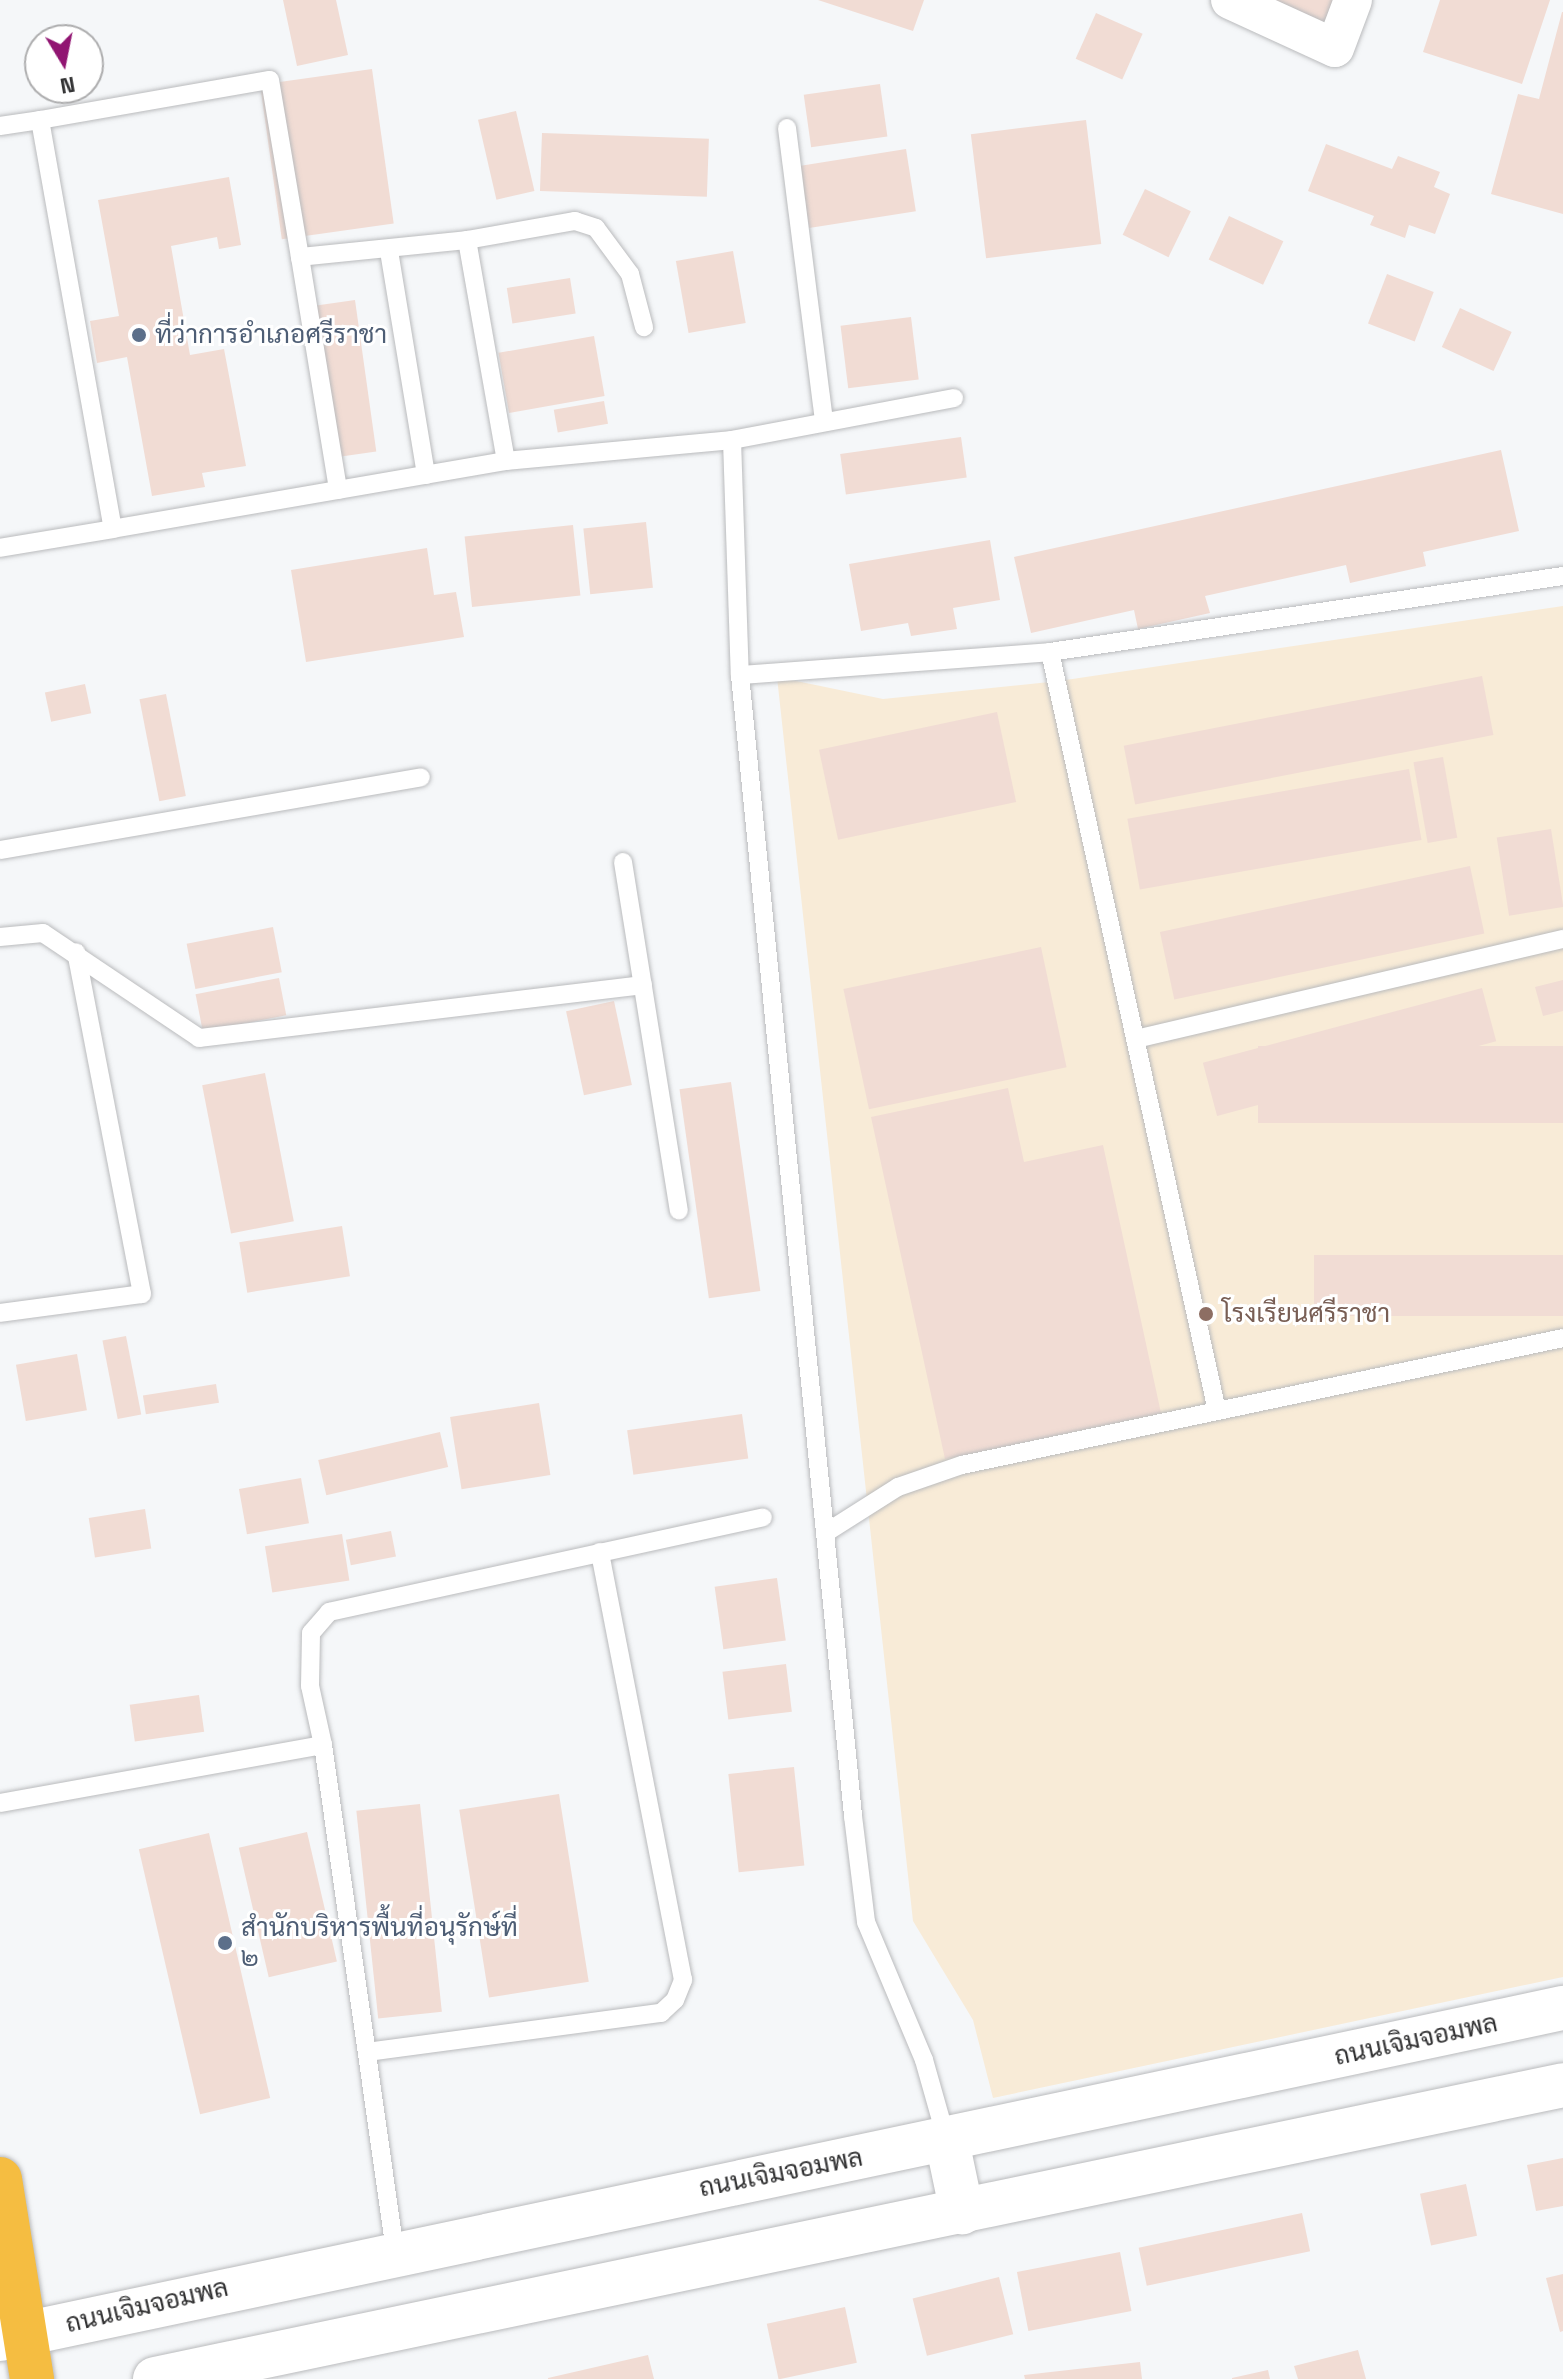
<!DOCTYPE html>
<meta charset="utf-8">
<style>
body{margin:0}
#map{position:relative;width:1563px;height:2379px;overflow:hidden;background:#f5f7f9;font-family:"Space Grotesk",Sarabun,sans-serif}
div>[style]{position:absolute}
.education>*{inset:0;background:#f8ebd7}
.building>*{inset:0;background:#f1dcd4;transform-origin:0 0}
.roads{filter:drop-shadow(0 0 2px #babbbd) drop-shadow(0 0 2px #babbbd)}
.lane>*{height:18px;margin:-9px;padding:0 9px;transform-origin:9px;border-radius:9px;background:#fff}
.street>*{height:38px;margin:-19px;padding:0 19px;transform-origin:19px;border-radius:19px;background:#fff}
.secondary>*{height:44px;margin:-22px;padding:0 22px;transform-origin:22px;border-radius:22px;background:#fff}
.highway>*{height:44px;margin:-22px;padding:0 22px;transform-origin:22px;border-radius:22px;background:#f5bd41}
.dots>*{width:22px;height:22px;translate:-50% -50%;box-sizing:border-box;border:4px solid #fff;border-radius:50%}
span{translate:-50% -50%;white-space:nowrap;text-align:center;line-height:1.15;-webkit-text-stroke:6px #fff;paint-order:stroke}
.service-label{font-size:26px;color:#4e5e75}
.left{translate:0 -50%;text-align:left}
.education-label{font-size:26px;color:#785e54}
.street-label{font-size:26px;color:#333334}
.north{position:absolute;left:24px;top:24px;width:80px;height:80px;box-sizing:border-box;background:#fff;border:2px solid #adadae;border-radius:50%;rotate:170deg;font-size:22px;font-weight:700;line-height:32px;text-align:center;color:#333334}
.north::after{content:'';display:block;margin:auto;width:28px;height:36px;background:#911572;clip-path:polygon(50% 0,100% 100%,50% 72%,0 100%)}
</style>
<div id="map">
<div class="education">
<div style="clip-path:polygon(1563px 606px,1563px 1977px,993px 2098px,973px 2020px,913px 1921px,777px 677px,883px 699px,1059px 681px)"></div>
</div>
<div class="building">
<div style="clip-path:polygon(283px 0,336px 0,348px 55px,297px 66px)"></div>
<div style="clip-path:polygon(818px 0,924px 0,913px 31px)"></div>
<div style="clip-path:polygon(1252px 0,1339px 0,1325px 32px)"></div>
<div style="clip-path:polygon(1440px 0,1550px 0,1522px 84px,1423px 52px)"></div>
<div style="clip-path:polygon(1562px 12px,1563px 12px,1563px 214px,1491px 194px,1518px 94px,1539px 99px)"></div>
<div style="left:1096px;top:13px;width:51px;height:50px;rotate:24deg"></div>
<div style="left:372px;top:69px;width:156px;height:113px;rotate:82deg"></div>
<div style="left:880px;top:84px;width:53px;height:77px;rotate:82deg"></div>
<div style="left:516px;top:111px;width:82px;height:39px;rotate:77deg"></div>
<div style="left:1086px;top:120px;width:125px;height:116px;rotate:83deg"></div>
<div style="left:542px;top:133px;width:167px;height:58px;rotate:2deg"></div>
<div style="clip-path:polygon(1326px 144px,1392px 169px,1398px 156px,1440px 172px,1434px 187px,1450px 194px,1435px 234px,1409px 225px,1405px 238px,1370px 225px,1374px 216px,1308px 191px)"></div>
<div style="left:906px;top:149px;width:63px;height:108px;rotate:81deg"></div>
<div style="clip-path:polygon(229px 177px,241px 245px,219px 249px,217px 237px,171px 246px,190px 355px,224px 349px,246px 466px,202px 473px,205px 487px,152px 496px,127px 357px,97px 363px,90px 321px,119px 316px,98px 200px)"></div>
<div style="left:1145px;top:189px;width:51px;height:51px;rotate:26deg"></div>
<div style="left:1229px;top:216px;width:60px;height:48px;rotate:25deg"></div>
<div style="left:733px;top:251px;width:73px;height:58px;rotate:80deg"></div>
<div style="left:1387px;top:274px;width:50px;height:53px;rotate:21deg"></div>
<div style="left:570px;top:278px;width:36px;height:64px;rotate:81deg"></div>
<div style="left:355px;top:300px;width:153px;height:46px;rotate:82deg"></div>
<div style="left:1460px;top:308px;width:57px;height:43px;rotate:25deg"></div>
<div style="left:911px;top:317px;width:63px;height:71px;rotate:83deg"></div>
<div style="left:594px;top:336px;width:61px;height:97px;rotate:80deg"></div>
<div style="left:604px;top:401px;width:23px;height:51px;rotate:80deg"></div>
<div style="left:961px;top:437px;width:41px;height:122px;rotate:82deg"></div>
<div style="clip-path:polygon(1501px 450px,1519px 531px,1423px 552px,1426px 566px,1350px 583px,1346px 565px,1205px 596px,1210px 613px,1138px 629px,1134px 610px,1031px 633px,1014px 557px)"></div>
<div style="left:646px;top:522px;width:66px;height:63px;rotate:84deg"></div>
<div style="left:573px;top:525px;width:71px;height:109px;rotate:84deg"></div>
<div style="clip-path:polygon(990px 540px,1000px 600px,953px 608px,957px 629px,911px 636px,908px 623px,861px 631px,849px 564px)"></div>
<div style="clip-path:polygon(427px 548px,434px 595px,456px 592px,464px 637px,306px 662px,291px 570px)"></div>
<div style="left:1482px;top:676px;width:60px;height:365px;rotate:79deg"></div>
<div style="left:85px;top:684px;width:30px;height:41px;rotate:78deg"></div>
<div style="left:166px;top:694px;width:104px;height:27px;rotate:79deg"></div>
<div style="left:997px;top:712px;width:92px;height:182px;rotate:78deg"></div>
<div style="left:1443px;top:757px;width:82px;height:30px;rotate:80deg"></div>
<div style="left:1409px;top:769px;width:72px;height:286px;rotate:80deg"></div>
<div style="left:1551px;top:829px;width:79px;height:55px;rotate:81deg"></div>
<div style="left:1470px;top:866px;width:69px;height:317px;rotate:78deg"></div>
<div style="left:273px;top:927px;width:46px;height:88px;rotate:79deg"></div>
<div style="left:1041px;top:947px;width:123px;height:202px;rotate:78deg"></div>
<div style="left:279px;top:978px;width:38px;height:85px;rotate:79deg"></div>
<div style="clip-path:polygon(1563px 980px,1563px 1011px,1543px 1016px,1535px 987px)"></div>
<div style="left:1482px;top:988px;width:55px;height:289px;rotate:75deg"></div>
<div style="left:614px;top:1001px;width:86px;height:49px;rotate:78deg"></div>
<div style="left:1563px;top:1046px;width:77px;height:305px;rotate:90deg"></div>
<div style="left:265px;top:1073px;width:151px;height:64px;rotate:79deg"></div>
<div style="left:731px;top:1082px;width:211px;height:52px;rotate:82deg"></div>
<div style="clip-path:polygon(1008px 1088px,1024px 1162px,1103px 1145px,1161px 1413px,945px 1459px,871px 1117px)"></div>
<div style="left:342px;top:1226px;width:51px;height:104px;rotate:81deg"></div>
<div style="left:1563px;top:1255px;width:61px;height:249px;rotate:90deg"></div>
<div style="left:126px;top:1336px;width:80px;height:24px;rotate:79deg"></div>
<div style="left:77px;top:1354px;width:57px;height:62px;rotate:80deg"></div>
<div style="left:216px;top:1384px;width:19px;height:74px;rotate:81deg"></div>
<div style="left:539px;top:1403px;width:73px;height:90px;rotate:81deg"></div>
<div style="left:742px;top:1414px;width:45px;height:116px;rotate:82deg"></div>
<div style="left:440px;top:1432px;width:36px;height:125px;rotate:77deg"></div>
<div style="left:301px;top:1478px;width:46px;height:63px;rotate:80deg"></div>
<div style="left:145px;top:1509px;width:40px;height:57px;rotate:81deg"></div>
<div style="left:391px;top:1531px;width:26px;height:46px;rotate:79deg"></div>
<div style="left:342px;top:1534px;width:47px;height:78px;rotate:81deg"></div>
<div style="left:777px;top:1578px;width:63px;height:63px;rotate:82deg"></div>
<div style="left:786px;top:1664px;width:48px;height:64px;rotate:83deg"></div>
<div style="left:199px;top:1695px;width:37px;height:70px;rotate:82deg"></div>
<div style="left:794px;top:1767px;width:99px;height:66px;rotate:84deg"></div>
<div style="left:559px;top:1794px;width:190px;height:101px;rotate:81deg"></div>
<div style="left:420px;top:1804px;width:209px;height:64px;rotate:84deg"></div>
<div style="left:307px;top:1832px;width:133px;height:70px;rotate:77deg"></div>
<div style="left:209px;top:1833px;width:272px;height:72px;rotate:77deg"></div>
<div style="clip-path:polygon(1563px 2158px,1563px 2206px,1536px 2211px,1527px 2165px)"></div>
<div style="left:1466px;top:2184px;width:53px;height:47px;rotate:78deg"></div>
<div style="left:1302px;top:2213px;width:39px;height:167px;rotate:78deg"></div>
<div style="left:1120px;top:2252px;width:60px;height:105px;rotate:79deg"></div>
<div style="clip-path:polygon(1563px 2274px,1563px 2331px,1560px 2332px,1546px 2278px)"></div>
<div style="left:999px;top:2277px;width:59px;height:89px;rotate:76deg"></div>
<div style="left:845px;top:2307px;width:57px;height:80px;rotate:78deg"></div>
<div style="clip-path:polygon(1358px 2350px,1366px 2379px,1298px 2379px,1294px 2366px)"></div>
<div style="clip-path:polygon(648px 2355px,654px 2379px,548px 2379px,548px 2378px)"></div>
<div style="clip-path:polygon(1140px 2362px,1142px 2379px,1025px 2379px,1024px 2375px)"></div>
<div style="clip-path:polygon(1268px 2370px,1270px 2379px,1232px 2379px,1232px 2378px)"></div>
</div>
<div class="roads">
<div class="lane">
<div style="left:40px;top:120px;width:233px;rotate:-9.9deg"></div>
<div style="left:270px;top:80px;width:180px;rotate:80.4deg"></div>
<div style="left:300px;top:257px;width:168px;rotate:-5.8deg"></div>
<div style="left:467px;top:240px;width:224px;rotate:80deg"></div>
<div style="left:506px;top:461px;width:399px;rotate:170.2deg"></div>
<div style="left:0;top:126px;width:40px;rotate:-8.5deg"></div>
<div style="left:40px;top:120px;width:415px;rotate:79.9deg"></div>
<div style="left:113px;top:529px;width:115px;rotate:170.5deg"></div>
<div style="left:787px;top:128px;width:296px;rotate:82.8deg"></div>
<div style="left:467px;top:240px;width:110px;rotate:-10deg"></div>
<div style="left:575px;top:221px;width:22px;rotate:18deg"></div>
<div style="left:596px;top:228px;width:57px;rotate:53.5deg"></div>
<div style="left:630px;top:274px;width:55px;rotate:75.2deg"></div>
<div style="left:389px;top:251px;width:227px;rotate:80.6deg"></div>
<div style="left:300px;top:257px;width:236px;rotate:80.7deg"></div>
<div style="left:732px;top:440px;width:226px;rotate:-10.7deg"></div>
<div style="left:506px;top:461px;width:227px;rotate:-5.3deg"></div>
<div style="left:732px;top:440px;width:235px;rotate:88.1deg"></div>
<div style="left:740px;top:675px;width:1147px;rotate:84.34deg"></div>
<div style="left:853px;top:1816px;width:107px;rotate:83deg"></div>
<div style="left:866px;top:1922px;width:150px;rotate:67.2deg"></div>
<div style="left:924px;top:2060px;width:81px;rotate:74.2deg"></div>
<div style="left:1050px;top:652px;width:777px;rotate:77.59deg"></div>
<div style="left:740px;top:675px;width:311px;rotate:-4.2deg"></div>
<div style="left:1050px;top:652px;width:519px;rotate:-8.43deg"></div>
<div style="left:0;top:850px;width:427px;rotate:-9.8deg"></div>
<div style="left:623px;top:862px;width:353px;rotate:80.9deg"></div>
<div style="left:0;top:937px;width:43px;rotate:-5.3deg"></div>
<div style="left:43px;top:933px;width:188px;rotate:33.9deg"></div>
<div style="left:199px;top:1038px;width:447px;rotate:-6.8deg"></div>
<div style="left:1136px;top:1039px;width:439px;rotate:-13.2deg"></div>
<div style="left:0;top:1313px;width:143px;rotate:-7.6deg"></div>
<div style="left:142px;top:1294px;width:348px;rotate:-100.9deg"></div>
<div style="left:827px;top:1532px;width:84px;rotate:-32.4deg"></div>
<div style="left:898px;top:1487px;width:68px;rotate:-19deg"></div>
<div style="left:962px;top:1465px;width:614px;rotate:-11.93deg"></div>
<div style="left:323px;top:1745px;width:60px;rotate:-102.4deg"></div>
<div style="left:310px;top:1686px;width:53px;rotate:-88.9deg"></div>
<div style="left:311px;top:1633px;width:28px;rotate:-49deg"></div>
<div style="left:329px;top:1612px;width:444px;rotate:-12.3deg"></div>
<div style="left:0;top:1803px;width:328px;rotate:-10.2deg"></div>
<div style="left:323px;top:1745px;width:511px;rotate:81.9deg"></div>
<div style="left:367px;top:2052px;width:297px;rotate:-7.6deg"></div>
<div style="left:661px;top:2013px;width:19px;rotate:-43deg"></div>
<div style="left:675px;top:2000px;width:22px;rotate:-68deg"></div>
<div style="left:683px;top:1980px;width:436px;rotate:-101deg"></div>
</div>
<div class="street">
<div style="left:1230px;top:0;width:115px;rotate:24.6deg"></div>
<div style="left:1335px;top:48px;width:51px;rotate:-69.4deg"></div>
</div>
<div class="secondary">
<div style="left:947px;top:2141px;width:73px;rotate:78.1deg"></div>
<div style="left:0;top:2339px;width:1598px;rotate:-11.96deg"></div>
<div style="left:155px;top:2379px;width:1438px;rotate:-11.79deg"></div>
</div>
<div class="highway">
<div style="left:0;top:2179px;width:203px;rotate:80.9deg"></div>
</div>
</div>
<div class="dots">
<div style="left:139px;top:335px;background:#5c6f8a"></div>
<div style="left:1206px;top:1314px;background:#8d6e63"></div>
<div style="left:225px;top:1943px;background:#5c6f8a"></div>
</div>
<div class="service-label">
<span class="left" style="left:155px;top:335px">ที่ว่าการอำเภอศรีราชา</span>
<span class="left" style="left:241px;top:1943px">สำนักบริหารพื้นที่อนุรักษ์ที่<br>๒</span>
</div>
<div class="education-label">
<span class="left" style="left:1222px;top:1314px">โรงเรียนศรีราชา</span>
</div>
<div class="street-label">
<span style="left:1416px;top:2040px;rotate:-12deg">ถนนเจิมจอมพล</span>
<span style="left:781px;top:2173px;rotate:-11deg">ถนนเจิมจอมพล</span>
<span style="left:147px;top:2306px;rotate:-13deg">ถนนเจิมจอมพล</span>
</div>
<div class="north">N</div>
</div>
